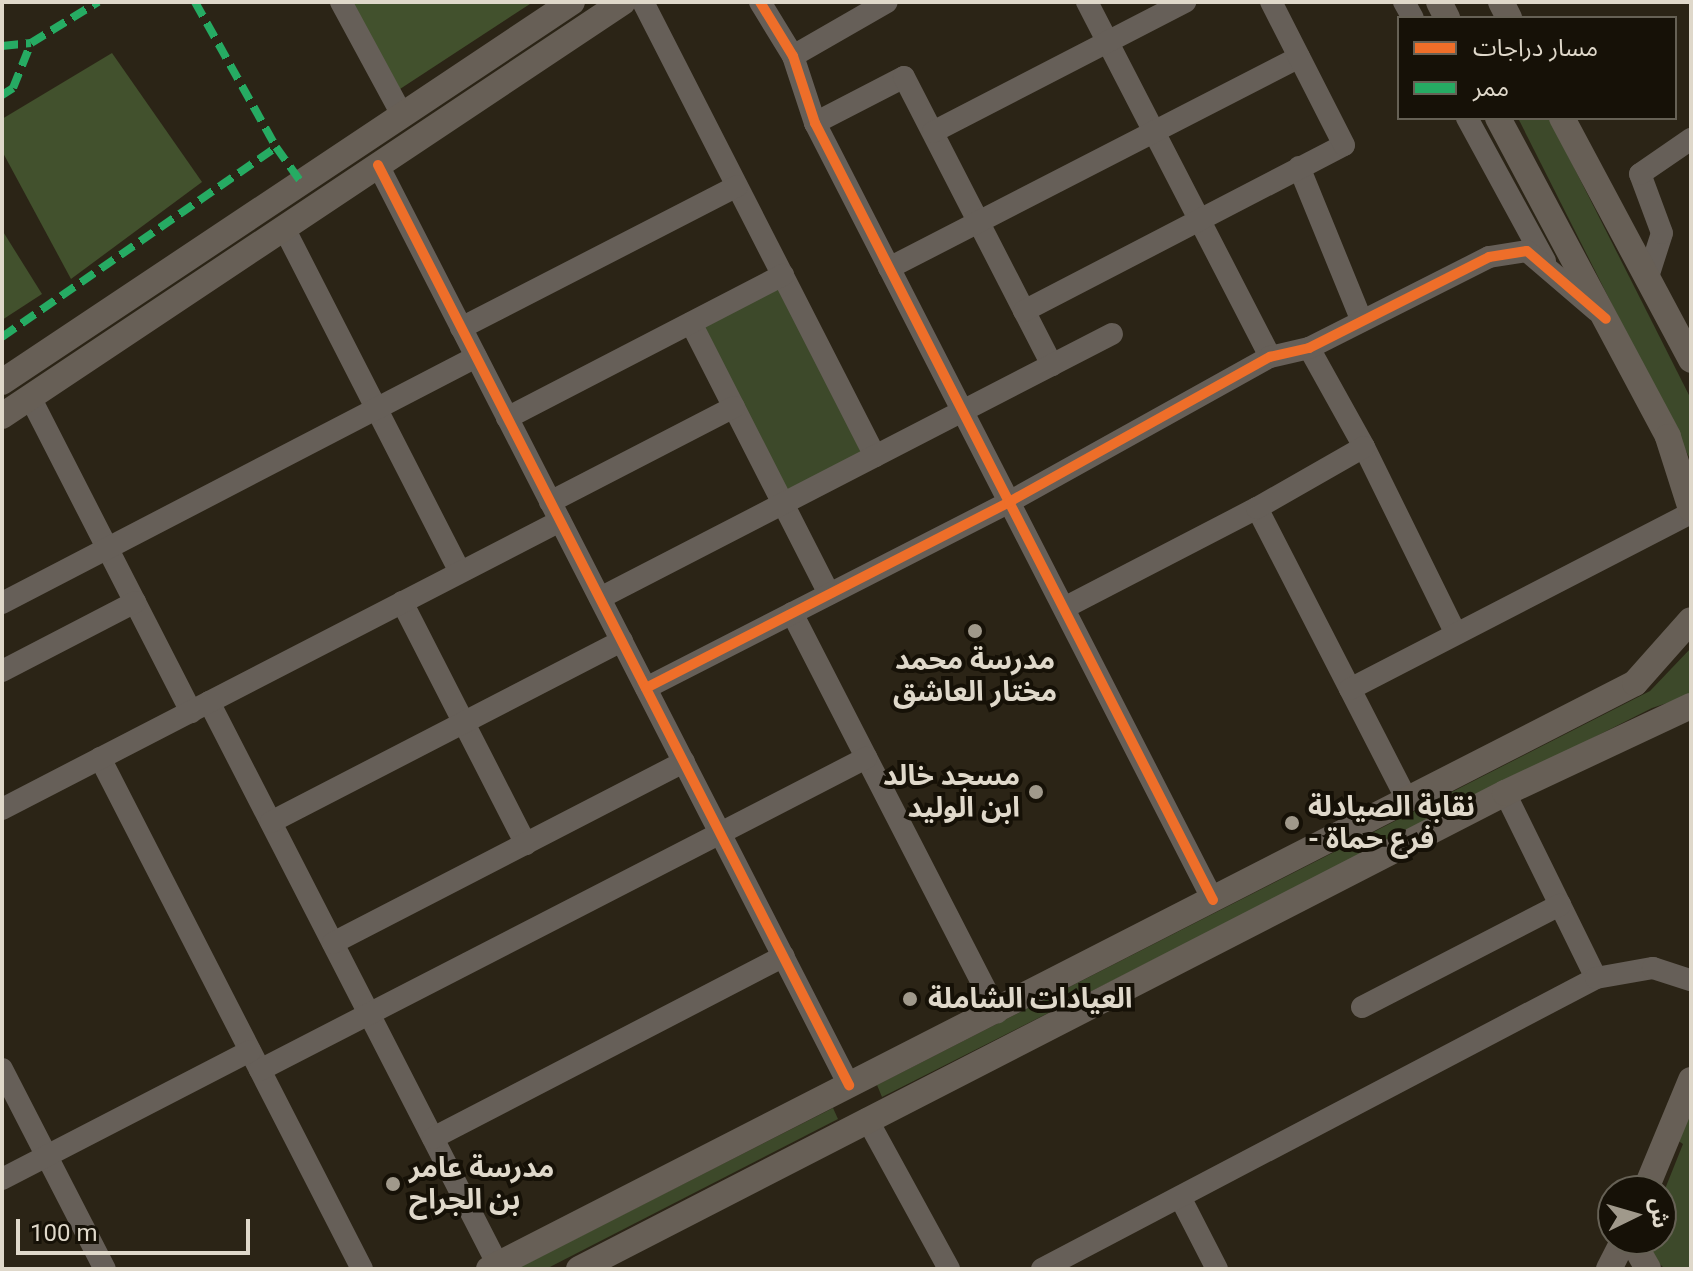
<!DOCTYPE html>
<meta charset="utf-8">
<style>
body{margin:0}
#map{position:relative;width:1693px;height:1271px;overflow:hidden;background:#2b2416;font-family:Roboto,"Noto Sans Arabic",sans-serif}
div>[style]{position:absolute}
.green>*{inset:0;background:#3d492a;transform-origin:0 0}
.forest>*{inset:0;background:#42512d}
.minor>*{height:22px;margin:-11px;padding:0 11px;transform-origin:11px;border-radius:11px;background:#665f58}
.major>*{height:26px;margin:-13px;padding:0 13px;transform-origin:13px;border-radius:13px;background:#675f56}
.quiet>*{height:8px;margin-top:-4px;transform-origin:0;background:repeating-linear-gradient(90deg,#26ab63 0 16px,transparent 0 24px)}
.cycleway>*{height:10px;margin:-5px;padding:0 5px;transform-origin:5px;border-radius:5px;background:#ee6e29}
.dots>*{width:22px;height:22px;translate:-50% -50%;box-sizing:border-box;border:4px solid #161107;border-radius:50%}
span{translate:-50% -50%;white-space:nowrap;text-align:center;line-height:1.15;-webkit-text-stroke:8px #161107;paint-order:stroke}
.poi-label{font-size:28px;color:#dfd8ca;font-weight:700}
.right{translate:-100% -50%;text-align:right}
.left{translate:0 -50%;text-align:left}
.frame{position:absolute;inset:0;border:4px solid #dfd8ca;pointer-events:none}
.legend{position:absolute;left:1397px;top:16px;width:280px;height:104px;box-sizing:border-box;background:#161107;border:2px solid #666155;margin:0;padding:10px 14px;list-style:none;font-size:24px;color:#dfd8ca}
.legend li{display:flex;align-items:center;gap:16px;height:40px}
.legend b{width:40px;border:2px solid #666155}
.north{position:absolute;left:1597px;top:1175px;width:80px;height:80px;box-sizing:border-box;background:#161107;border:2px solid #666155;border-radius:50%;rotate:85deg;font-size:22px;font-weight:700;line-height:32px;text-align:center;color:#dfd8ca}
.north::after{content:'';display:block;margin:auto;width:28px;height:36px;background:#a0998b;clip-path:polygon(50% 0,100% 100%,50% 72%,0 100%)}
.scale{position:absolute;left:16px;top:1219px;width:234px;height:36px;box-sizing:border-box;border:4px solid #dfd8ca;border-top:0;padding-left:10px;font-size:24px;line-height:28px;white-space:nowrap;color:#dfd8ca;-webkit-text-stroke:6px #161107;paint-order:stroke}
</style>
<div id="map">
<div class="green">
<div style="clip-path:polygon(1518px 118px,1549px 118px,1691px 399px,1691px 461px)"></div>
<div style="left:783px;top:275px;width:203px;height:104px;rotate:63deg"></div>
<div style="clip-path:polygon(1691px 648px,1691px 695px,1652px 708px,882px 1097px,877px 1085px,1650px 691px)"></div>
<div style="clip-path:polygon(1691px 1097px,1691px 1266px,1686px 1269px,1663px 1267px,1652px 1257px,1646px 1239px,1661px 1239px,1661px 1199px,1683px 1144px,1674px 1138px)"></div>
<div style="clip-path:polygon(833px 1108px,838px 1119px,546px 1269px,516px 1269px)"></div>
</div>
<div class="forest">
<div style="clip-path:polygon(352px 2px,533px 2px,400px 89px)"></div>
<div style="clip-path:polygon(112px 53px,202px 182px,71px 279px,2px 151px,2px 119px)"></div>
<div style="clip-path:polygon(2px 230px,42px 294px,2px 320px)"></div>
</div>
<div class="minor">
<div style="left:341px;top:2px;width:128px;rotate:61.6deg"></div>
<div style="left:643px;top:2px;width:510px;rotate:62.93deg"></div>
<div style="left:760px;top:2px;width:63px;rotate:58.6deg"></div>
<div style="left:793px;top:56px;width:71px;rotate:71.8deg"></div>
<div style="left:815px;top:123px;width:873px;rotate:62.88deg"></div>
<div style="left:1087px;top:2px;width:399px;rotate:62.7deg"></div>
<div style="left:1404px;top:2px;width:18px;rotate:61deg"></div>
<div style="left:793px;top:56px;width:108px;rotate:-29.9deg"></div>
<div style="left:1467px;top:118px;width:163px;rotate:61.4deg"></div>
<div style="left:815px;top:123px;width:100px;rotate:-27.3deg"></div>
<div style="left:904px;top:77px;width:324px;rotate:62.8deg"></div>
<div style="left:933px;top:132px;width:284px;rotate:-27.3deg"></div>
<div style="left:378px;top:165px;width:1034px;rotate:62.89deg"></div>
<div style="left:1299px;top:167px;width:166px;rotate:67.8deg"></div>
<div style="left:284px;top:228px;width:386px;rotate:62.9deg"></div>
<div style="left:889px;top:268px;width:461px;rotate:-27.2deg"></div>
<div style="left:1647px;top:280px;width:49px;rotate:-72.3deg"></div>
<div style="left:1662px;top:233px;width:63px;rotate:-110.4deg"></div>
<div style="left:1640px;top:174px;width:62px;rotate:-34.5deg"></div>
<div style="left:1024px;top:311px;width:360px;rotate:-27.4deg"></div>
<div style="left:1344px;top:145px;width:161px;rotate:-117deg"></div>
<div style="left:691px;top:323px;width:304px;rotate:63deg"></div>
<div style="left:461px;top:328px;width:310px;rotate:-27.2deg"></div>
<div style="left:1309px;top:348px;width:113px;rotate:60.9deg"></div>
<div style="left:1364px;top:447px;width:208px;rotate:63.8deg"></div>
<div style="left:30px;top:397px;width:354px;rotate:62.9deg"></div>
<div style="left:507px;top:418px;width:311px;rotate:-27.4deg"></div>
<div style="left:550px;top:502px;width:207px;rotate:-27.3deg"></div>
<div style="left:1257px;top:508px;width:328px;rotate:62.8deg"></div>
<div style="left:600px;top:598px;width:576px;rotate:-27.28deg"></div>
<div style="left:402px;top:602px;width:272px;rotate:62.9deg"></div>
<div style="left:2px;top:603px;width:534px;rotate:-27.43deg"></div>
<div style="left:1064px;top:608px;width:217px;rotate:-27.4deg"></div>
<div style="left:1257px;top:508px;width:123px;rotate:-29.7deg"></div>
<div style="left:792px;top:613px;width:449px;rotate:62.8deg"></div>
<div style="left:2px;top:671px;width:150px;rotate:-27.4deg"></div>
<div style="left:646px;top:688px;width:408px;rotate:-27.1deg"></div>
<div style="left:1009px;top:502px;width:299px;rotate:-29.1deg"></div>
<div style="left:1270px;top:357px;width:40px;rotate:-13deg"></div>
<div style="left:1309px;top:348px;width:202px;rotate:-26.8deg"></div>
<div style="left:1489px;top:257px;width:38px;rotate:-9deg"></div>
<div style="left:1527px;top:251px;width:92px;rotate:40.6deg"></div>
<div style="left:1350px;top:689px;width:384px;rotate:-27.3deg"></div>
<div style="left:209px;top:702px;width:633px;rotate:62.83deg"></div>
<div style="left:100px;top:758px;width:574px;rotate:62.85deg"></div>
<div style="left:1505px;top:793px;width:206px;rotate:63.8deg"></div>
<div style="left:2px;top:809px;width:628px;rotate:-27.3deg"></div>
<div style="left:271px;top:822px;width:395px;rotate:-27.3deg"></div>
<div style="left:333px;top:943px;width:395px;rotate:-27.3deg"></div>
<div style="left:1362px;top:1007px;width:223px;rotate:-27.3deg"></div>
<div style="left:2px;top:1069px;width:225px;rotate:62.8deg"></div>
<div style="left:260px;top:1070px;width:682px;rotate:-27.24deg"></div>
<div style="left:867px;top:1119px;width:171px;rotate:61.3deg"></div>
<div style="left:433px;top:1138px;width:395px;rotate:-27.4deg"></div>
<div style="left:2px;top:1179px;width:279px;rotate:-27.3deg"></div>
<div style="left:1180px;top:1197px;width:81px;rotate:62.8deg"></div>
<div style="left:1042px;top:1269px;width:626px;rotate:-27.71deg"></div>
<div style="left:1596px;top:978px;width:58px;rotate:-10deg"></div>
<div style="left:1653px;top:968px;width:40px;rotate:18deg"></div>
</div>
<div class="major">
<div style="left:1439px;top:2px;width:18px;rotate:63deg"></div>
<div style="left:1501px;top:2px;width:18px;rotate:63deg"></div>
<div style="left:1498px;top:118px;width:361px;rotate:61.9deg"></div>
<div style="left:1668px;top:437px;width:76px;rotate:72.3deg"></div>
<div style="left:1562px;top:118px;width:274px;rotate:61.9deg"></div>
<div style="left:2px;top:382px;width:685px;rotate:-33.69deg"></div>
<div style="left:2px;top:416px;width:746px;rotate:-33.69deg"></div>
<div style="left:1645px;top:1191px;width:120px;rotate:-67.5deg"></div>
<div style="left:1631px;top:1239px;width:34px;rotate:60deg"></div>
<div style="left:489px;top:1269px;width:1287px;rotate:-27.08deg"></div>
<div style="left:1635px;top:683px;width:84px;rotate:-48.4deg"></div>
<div style="left:579px;top:1269px;width:1041px;rotate:-27.2deg"></div>
<div style="left:1505px;top:793px;width:205px;rotate:-25.1deg"></div>
<div style="left:1609px;top:1269px;width:34px;rotate:-63deg"></div>
</div>
<div class="quiet">
<div style="left:195px;top:2px;width:166px;rotate:60.8deg"></div>
<div style="left:2px;top:46px;width:29px;rotate:-6deg"></div>
<div style="left:31px;top:43px;width:79px;rotate:-31.5deg"></div>
<div style="left:2px;top:95px;width:13px;rotate:-32deg"></div>
<div style="left:13px;top:88px;width:48px;rotate:-68.2deg"></div>
<div style="left:2px;top:337px;width:333px;rotate:-34.7deg"></div>
<div style="left:276px;top:147px;width:43px;rotate:54.5deg"></div>
</div>
<div class="cycleway">
<div style="left:760px;top:2px;width:63px;rotate:58.6deg"></div>
<div style="left:793px;top:56px;width:71px;rotate:71.8deg"></div>
<div style="left:815px;top:123px;width:873px;rotate:62.88deg"></div>
<div style="left:378px;top:165px;width:1034px;rotate:62.89deg"></div>
<div style="left:646px;top:688px;width:408px;rotate:-27.1deg"></div>
<div style="left:1009px;top:502px;width:299px;rotate:-29.1deg"></div>
<div style="left:1270px;top:357px;width:40px;rotate:-13deg"></div>
<div style="left:1309px;top:348px;width:202px;rotate:-26.8deg"></div>
<div style="left:1489px;top:257px;width:38px;rotate:-9deg"></div>
<div style="left:1527px;top:251px;width:104px;rotate:40.7deg"></div>
</div>
<div class="dots">
<div style="left:975px;top:631px;background:#a0998b"></div>
<div style="left:1036px;top:792px;background:#a0998b"></div>
<div style="left:1292px;top:823px;background:#a0998b"></div>
<div style="left:910px;top:999px;background:#a0998b"></div>
<div style="left:393px;top:1184px;background:#a0998b"></div>
</div>
<div class="poi-label">
<span style="left:975px;top:676px">مدرسة محمد<br>مختار العاشق</span>
<span class="right" style="left:1020px;top:792px">مسجد خالد<br>ابن الوليد</span>
<span class="left" style="left:1308px;top:823px">نقابة الصيادلة<br>- فرع حماة</span>
<span class="left" style="left:928px;top:999px">العيادات الشاملة</span>
<span class="left" style="left:409px;top:1184px">مدرسة عامر<br>بن الجراح</span>
</div>
<div class="frame"></div>
<ul class="legend">
<li><b style="height:10px;background:#ee6e29"></b>مسار دراجات</li>
<li><b style="height:10px;background:#26ab63"></b>ممر</li>
</ul>
<div class="north">ش</div>
<div class="scale">100 m</div>
</div>
